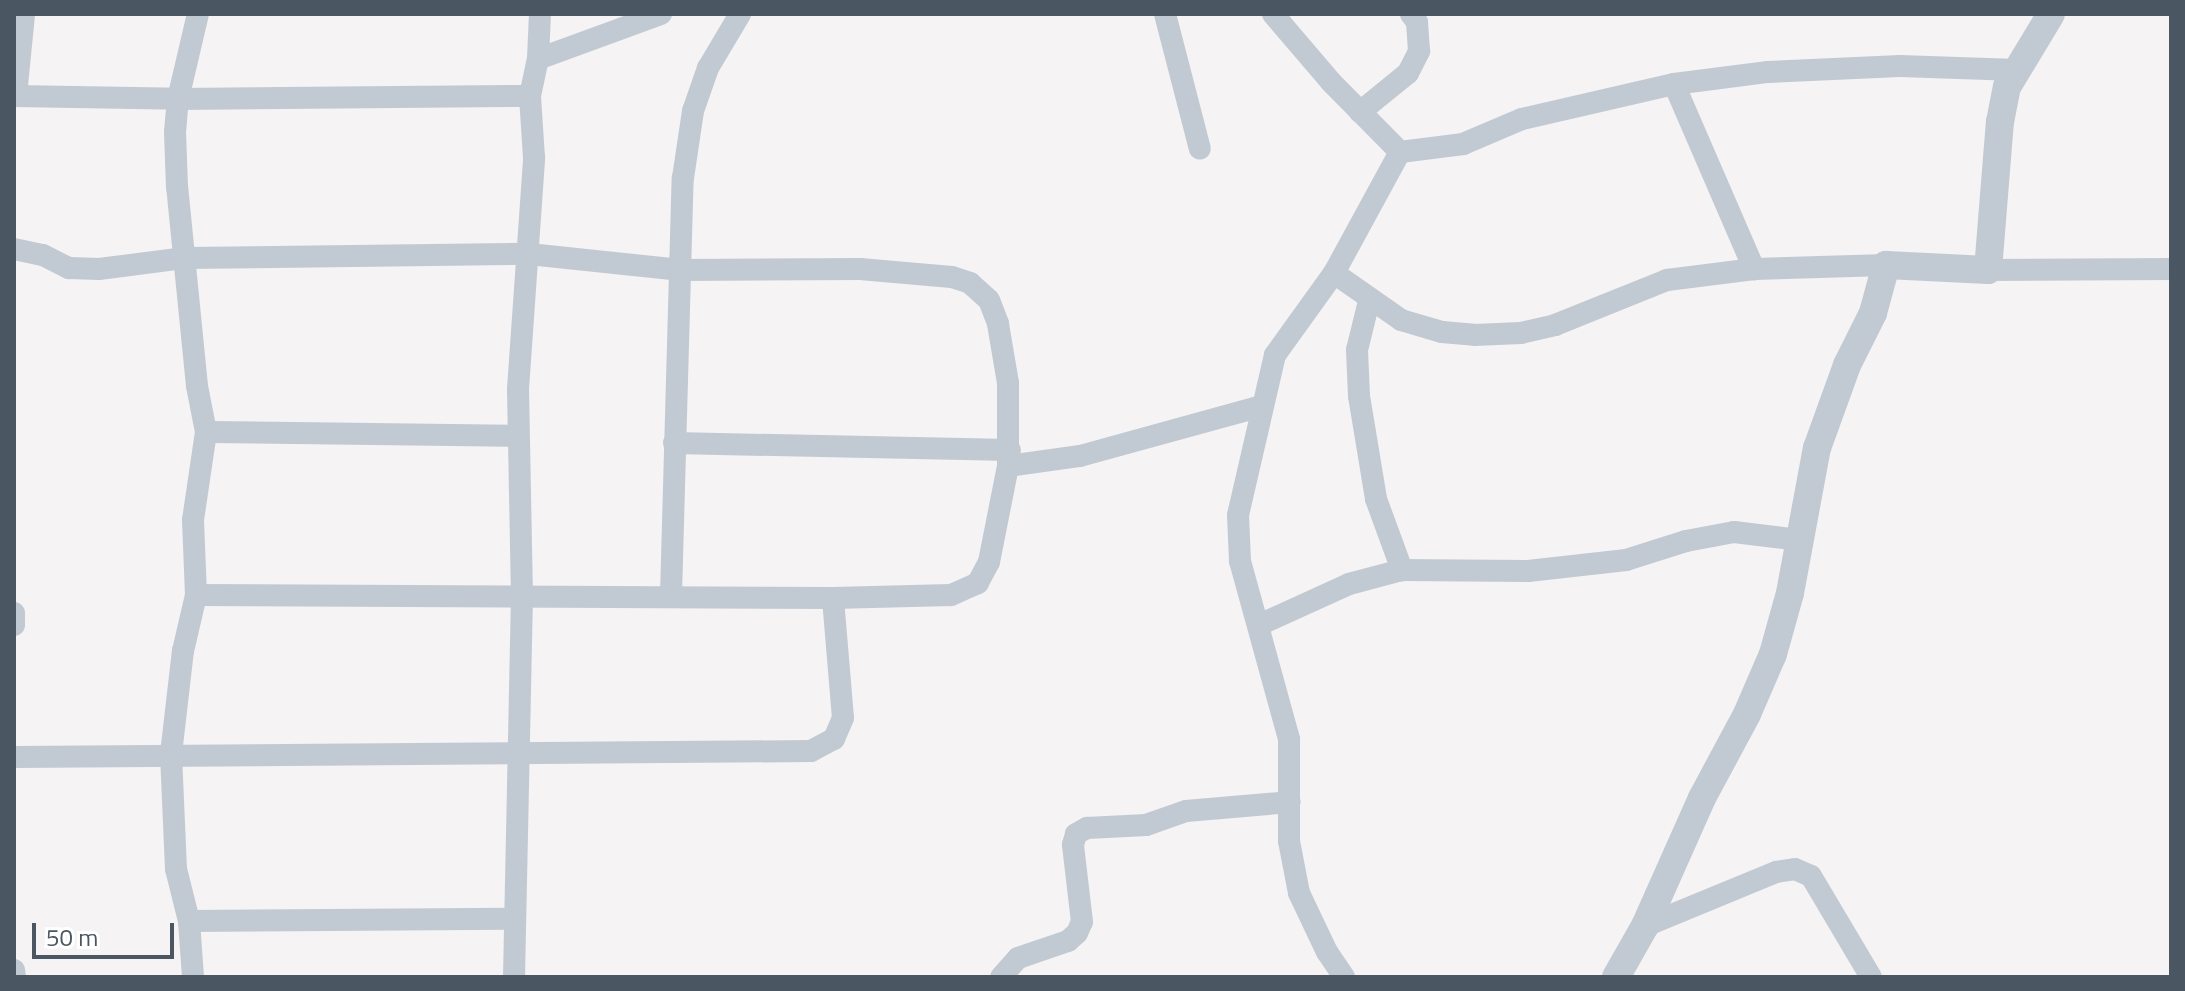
<!DOCTYPE html>
<style>
body{margin:0}
#map{position:relative;width:2185px;height:991px;overflow:hidden;background:#f5f3f3;font-family:"Titillium Web",sans-serif}
div>[style]{position:absolute}
.minor>*{height:22px;margin:-11px;padding:0 11px;transform-origin:11px;border-radius:11px;background:#c1cad2}
.tertiary>*{height:28px;margin:-14px;padding:0 14px;transform-origin:14px;border-radius:14px;background:#c1cad2}
span{translate:-50% -50%;white-space:nowrap;text-align:center;line-height:1.15;-webkit-text-stroke:8px #fff;paint-order:stroke}
.frame{position:absolute;inset:0;border:16px solid #4a5661;pointer-events:none}
.scale{position:absolute;left:32px;top:923px;width:142px;height:36px;box-sizing:border-box;border:4px solid #4a5661;border-top:0;padding-left:10px;font-size:24px;line-height:28px;white-space:nowrap;color:#4a5661;-webkit-text-stroke:6px #fff;paint-order:stroke}
</style>
<div id="map">
<div class="minor">
<div style="left:1165px;top:14px;width:139px;rotate:75.5deg"></div>
<div style="left:1273px;top:14px;width:89px;rotate:49.5deg"></div>
<div style="left:1331px;top:82px;width:98px;rotate:45.4deg"></div>
<div style="left:538px;top:59px;width:131px;rotate:-20.1deg"></div>
<div style="left:1674px;top:84px;width:202px;rotate:66.6deg"></div>
<div style="left:14px;top:96px;width:164px;rotate:1deg"></div>
<div style="left:178px;top:99px;width:352px;rotate:-0.5deg"></div>
<div style="left:16px;top:96px;width:82px;rotate:-84.4deg"></div>
<div style="left:1360px;top:112px;width:62px;rotate:-39.1deg"></div>
<div style="left:1408px;top:73px;width:25px;rotate:-63deg"></div>
<div style="left:1419px;top:51px;width:29px;rotate:-94deg"></div>
<div style="left:1417px;top:22px;width:10px;rotate:-127deg"></div>
<div style="left:1400px;top:152px;width:64px;rotate:-7.2deg"></div>
<div style="left:1463px;top:144px;width:64px;rotate:-23deg"></div>
<div style="left:1522px;top:119px;width:156px;rotate:-13deg"></div>
<div style="left:1674px;top:84px;width:95px;rotate:-7.3deg"></div>
<div style="left:1768px;top:72px;width:132px;rotate:-2.6deg"></div>
<div style="left:1900px;top:66px;width:117px;rotate:2deg"></div>
<div style="left:14px;top:249px;width:30px;rotate:12deg"></div>
<div style="left:43px;top:255px;width:29px;rotate:27deg"></div>
<div style="left:69px;top:268px;width:30px;rotate:2deg"></div>
<div style="left:99px;top:269px;width:87px;rotate:-7.3deg"></div>
<div style="left:185px;top:258px;width:344px;rotate:-0.7deg"></div>
<div style="left:529px;top:254px;width:153px;rotate:6deg"></div>
<div style="left:681px;top:270px;width:179px;rotate:-0.3deg"></div>
<div style="left:860px;top:269px;width:92px;rotate:5deg"></div>
<div style="left:952px;top:277px;width:19px;rotate:18deg"></div>
<div style="left:970px;top:283px;width:25px;rotate:42deg"></div>
<div style="left:989px;top:300px;width:26px;rotate:69deg"></div>
<div style="left:998px;top:324px;width:60px;rotate:80.4deg"></div>
<div style="left:1008px;top:383px;width:83px;rotate:90deg"></div>
<div style="left:1008px;top:466px;width:98px;rotate:101.2deg"></div>
<div style="left:989px;top:562px;width:24px;rotate:118deg"></div>
<div style="left:978px;top:583px;width:30px;rotate:156deg"></div>
<div style="left:951px;top:595px;width:118px;rotate:178.5deg"></div>
<div style="left:833px;top:598px;width:637px;rotate:-179.73deg"></div>
<div style="left:1988px;top:270px;width:183px;rotate:-0.3deg"></div>
<div style="left:1334px;top:273px;width:82px;rotate:35deg"></div>
<div style="left:1401px;top:320px;width:43px;rotate:16.3deg"></div>
<div style="left:1442px;top:332px;width:32px;rotate:5deg"></div>
<div style="left:1474px;top:335px;width:47px;rotate:-2.4deg"></div>
<div style="left:1521px;top:333px;width:35px;rotate:-13deg"></div>
<div style="left:1555px;top:325px;width:121px;rotate:-21.9deg"></div>
<div style="left:1667px;top:280px;width:88px;rotate:-7.2deg"></div>
<div style="left:1754px;top:269px;width:132px;rotate:-1.7deg"></div>
<div style="left:1369px;top:301px;width:50px;rotate:103.8deg"></div>
<div style="left:1357px;top:350px;width:46px;rotate:87.5deg"></div>
<div style="left:1359px;top:396px;width:104px;rotate:80.6deg"></div>
<div style="left:1376px;top:499px;width:76px;rotate:69.9deg"></div>
<div style="left:206px;top:432px;width:312px;rotate:0.7deg"></div>
<div style="left:674px;top:443px;width:336px;rotate:1.2deg"></div>
<div style="left:1008px;top:466px;width:73px;rotate:-7.9deg"></div>
<div style="left:1080px;top:456px;width:189px;rotate:-15.4deg"></div>
<div style="left:671px;top:595px;width:417px;rotate:-88.4deg"></div>
<div style="left:683px;top:178px;width:68px;rotate:-81.5deg"></div>
<div style="left:693px;top:111px;width:46px;rotate:-70.8deg"></div>
<div style="left:708px;top:68px;width:63px;rotate:-59.3deg"></div>
<div style="left:14px;top:613px;width:12px;rotate:90deg"></div>
<div style="left:1259px;top:625px;width:99px;rotate:-24.5deg"></div>
<div style="left:1349px;top:584px;width:55px;rotate:-14.8deg"></div>
<div style="left:1402px;top:570px;width:126px;rotate:0.5deg"></div>
<div style="left:1528px;top:571px;width:99px;rotate:-6.4deg"></div>
<div style="left:1626px;top:560px;width:63px;rotate:-17.6deg"></div>
<div style="left:1686px;top:541px;width:49px;rotate:-10.6deg"></div>
<div style="left:1734px;top:532px;width:65px;rotate:7deg"></div>
<div style="left:14px;top:757px;width:797px;rotate:-0.43deg"></div>
<div style="left:811px;top:751px;width:26px;rotate:-28deg"></div>
<div style="left:834px;top:739px;width:23px;rotate:-67deg"></div>
<div style="left:843px;top:718px;width:120px;rotate:-94.8deg"></div>
<div style="left:189px;top:921px;width:325px;rotate:-0.4deg"></div>
<div style="left:1645px;top:926px;width:142px;rotate:-22.4deg"></div>
<div style="left:1776px;top:872px;width:19px;rotate:-9deg"></div>
<div style="left:1795px;top:869px;width:17px;rotate:24deg"></div>
<div style="left:1811px;top:876px;width:117px;rotate:59.3deg"></div>
<div style="left:14px;top:970px;width:7px;rotate:82deg"></div>
<div style="left:193px;top:977px;width:56px;rotate:-94.1deg"></div>
<div style="left:189px;top:921px;width:54px;rotate:-104deg"></div>
<div style="left:176px;top:869px;width:115px;rotate:-92.5deg"></div>
<div style="left:171px;top:754px;width:104px;rotate:-83.4deg"></div>
<div style="left:183px;top:651px;width:57px;rotate:-76.9deg"></div>
<div style="left:196px;top:595px;width:75px;rotate:-92.3deg"></div>
<div style="left:193px;top:520px;width:89px;rotate:-81.6deg"></div>
<div style="left:206px;top:432px;width:47px;rotate:-101.1deg"></div>
<div style="left:197px;top:386px;width:200px;rotate:-95.7deg"></div>
<div style="left:177px;top:187px;width:55px;rotate:-92.1deg"></div>
<div style="left:175px;top:132px;width:33px;rotate:-85deg"></div>
<div style="left:178px;top:99px;width:87px;rotate:-76.8deg"></div>
<div style="left:514px;top:977px;width:380px;rotate:-88.8deg"></div>
<div style="left:522px;top:597px;width:208px;rotate:-91.1deg"></div>
<div style="left:518px;top:389px;width:232px;rotate:-86deg"></div>
<div style="left:534px;top:158px;width:62px;rotate:-93.7deg"></div>
<div style="left:530px;top:96px;width:38px;rotate:-78deg"></div>
<div style="left:538px;top:59px;width:45px;rotate:-87.5deg"></div>
<div style="left:1001px;top:977px;width:25px;rotate:-48deg"></div>
<div style="left:1018px;top:958px;width:53px;rotate:-18.8deg"></div>
<div style="left:1068px;top:941px;width:12px;rotate:-42deg"></div>
<div style="left:1077px;top:933px;width:12px;rotate:-66deg"></div>
<div style="left:1082px;top:922px;width:78px;rotate:-96.7deg"></div>
<div style="left:1073px;top:845px;width:11px;rotate:-75deg"></div>
<div style="left:1076px;top:834px;width:13px;rotate:-29deg"></div>
<div style="left:1087px;top:828px;width:59px;rotate:-2.9deg"></div>
<div style="left:1146px;top:825px;width:42px;rotate:-19.3deg"></div>
<div style="left:1186px;top:811px;width:104px;rotate:-4.9deg"></div>
<div style="left:1344px;top:977px;width:30px;rotate:-124deg"></div>
<div style="left:1327px;top:952px;width:65px;rotate:-115.4deg"></div>
<div style="left:1299px;top:893px;width:53px;rotate:-100.9deg"></div>
<div style="left:1289px;top:841px;width:102px;rotate:-90deg"></div>
<div style="left:1289px;top:739px;width:185px;rotate:-105.4deg"></div>
<div style="left:1240px;top:561px;width:46px;rotate:-92.5deg"></div>
<div style="left:1238px;top:515px;width:164px;rotate:-77deg"></div>
<div style="left:1275px;top:355px;width:101px;rotate:-54.3deg"></div>
<div style="left:1334px;top:273px;width:138px;rotate:-61.4deg"></div>
</div>
<div class="tertiary">
<div style="left:1616px;top:977px;width:59px;rotate:-60.4deg"></div>
<div style="left:1645px;top:926px;width:140px;rotate:-66deg"></div>
<div style="left:1702px;top:798px;width:95px;rotate:-61.8deg"></div>
<div style="left:1747px;top:714px;width:65px;rotate:-66.6deg"></div>
<div style="left:1773px;top:654px;width:63px;rotate:-74.4deg"></div>
<div style="left:1790px;top:593px;width:147px;rotate:-79.5deg"></div>
<div style="left:1817px;top:448px;width:88px;rotate:-70.1deg"></div>
<div style="left:1847px;top:365px;width:58px;rotate:-63.4deg"></div>
<div style="left:1873px;top:313px;width:50px;rotate:-74.8deg"></div>
<div style="left:1886px;top:265px;width:102px;rotate:2.8deg"></div>
<div style="left:1988px;top:270px;width:148px;rotate:-85.4deg"></div>
<div style="left:2000px;top:122px;width:36px;rotate:-79deg"></div>
<div style="left:2007px;top:87px;width:85px;rotate:-58.9deg"></div>
</div>
<div class="frame"></div>
<div class="scale">50 m</div>
</div>
